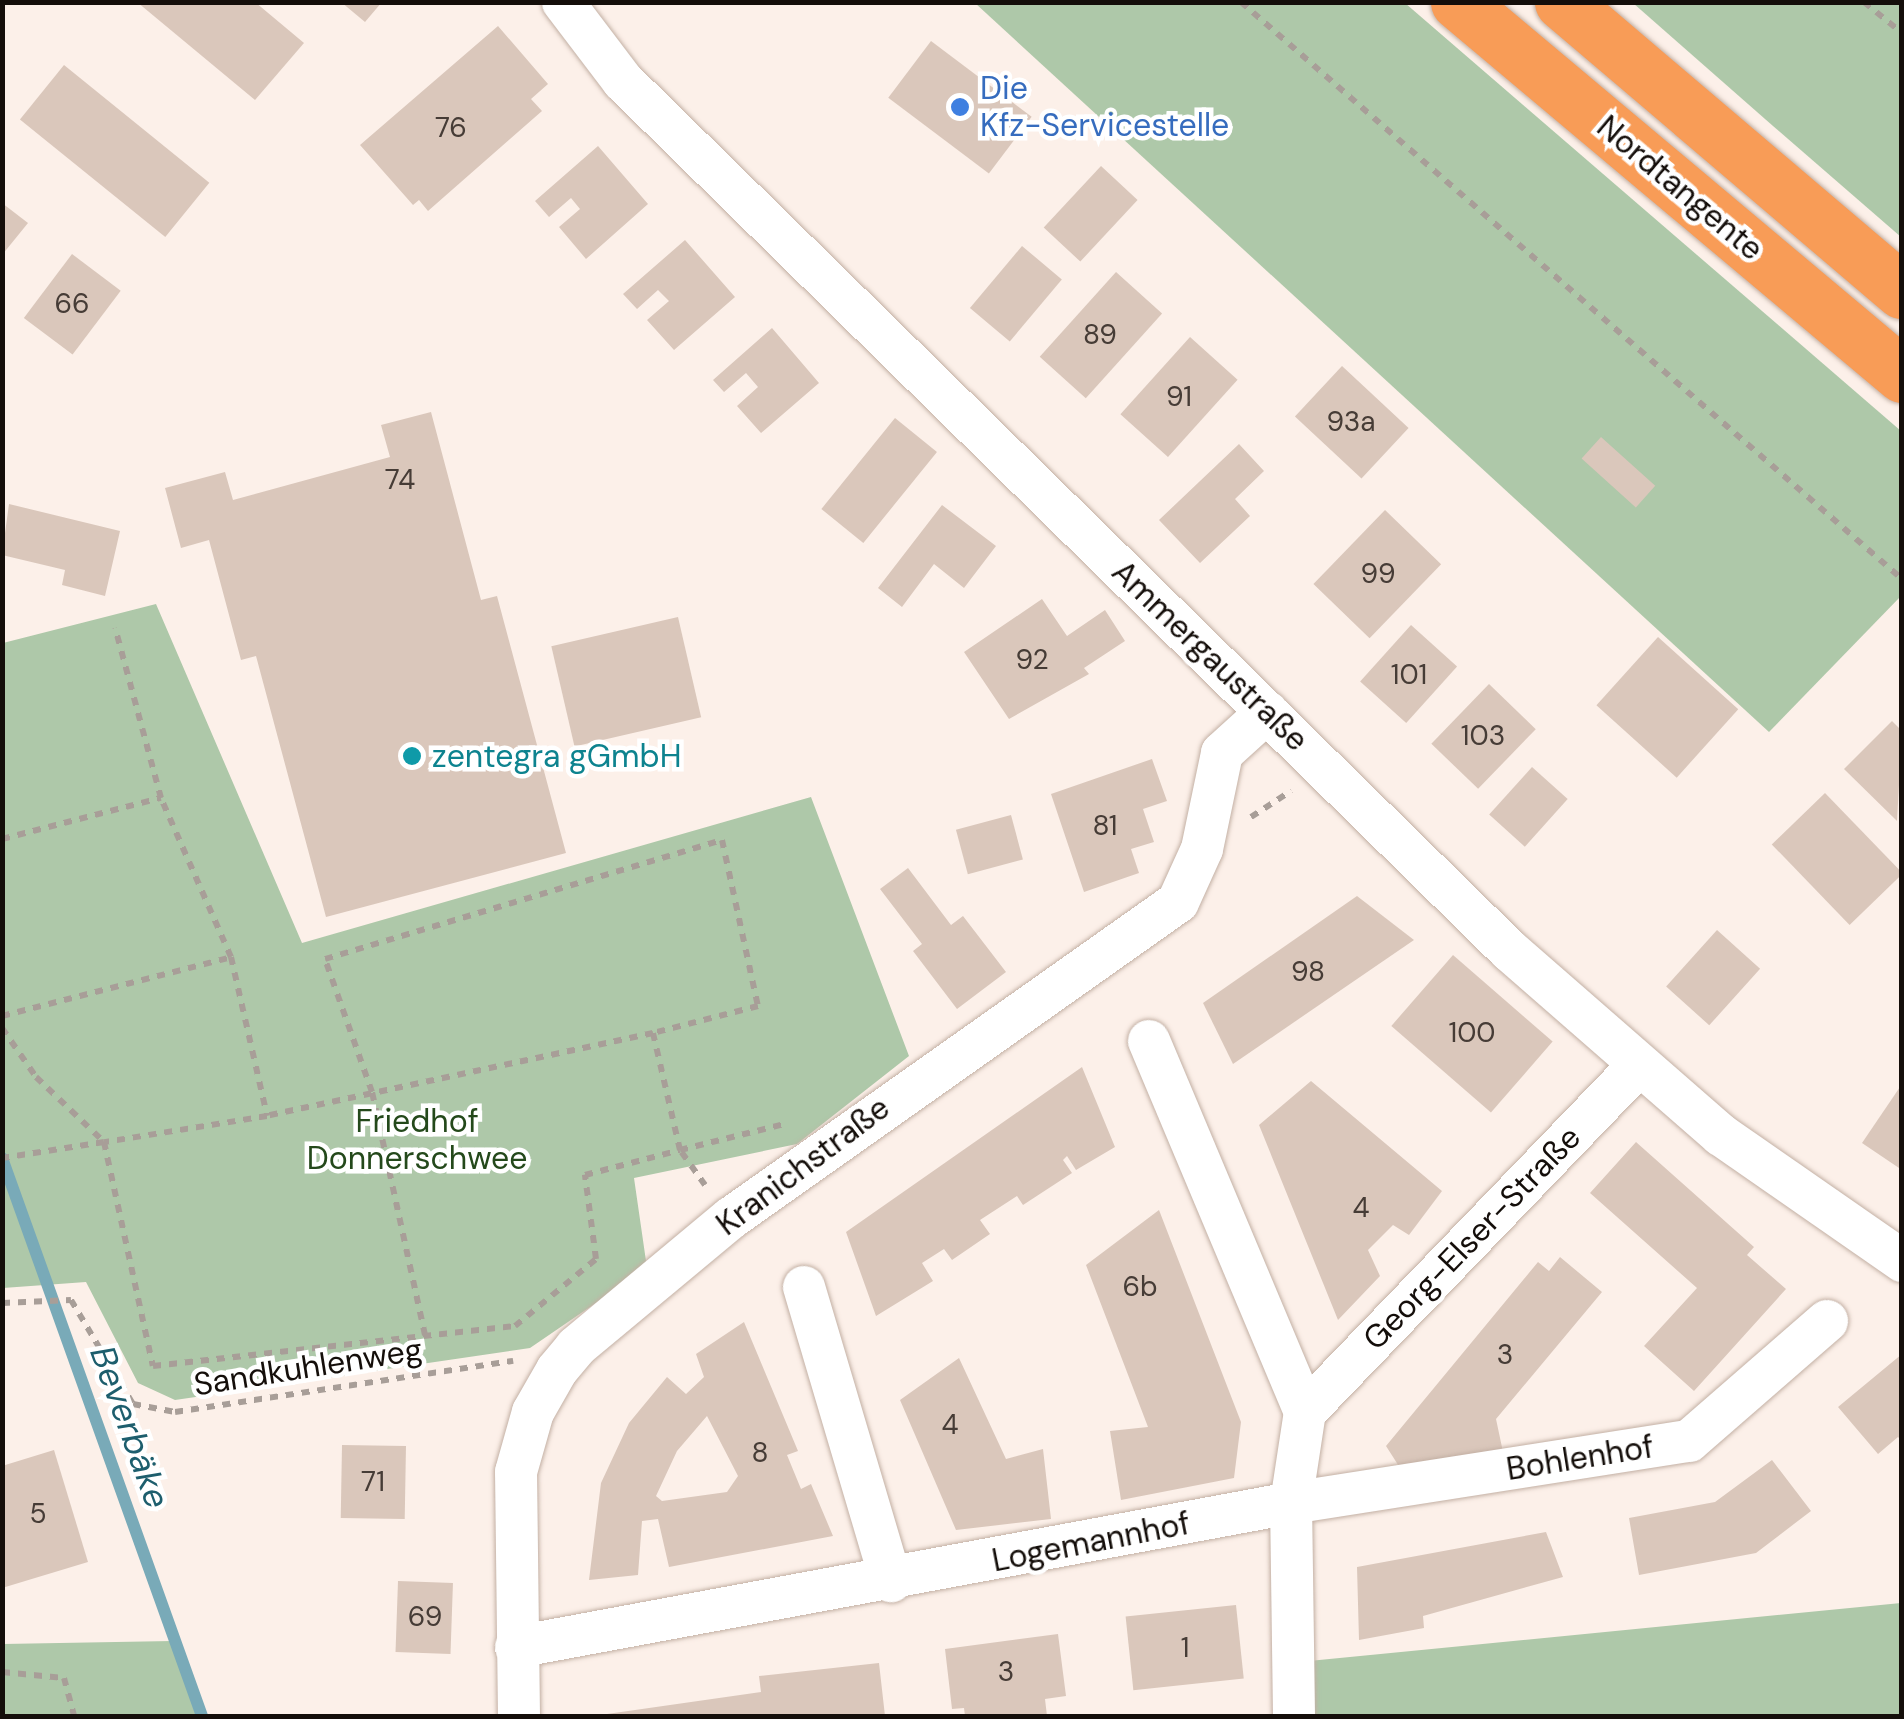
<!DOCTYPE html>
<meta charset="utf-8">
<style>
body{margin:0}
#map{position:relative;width:1904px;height:1719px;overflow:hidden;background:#fcf0e9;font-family:"DM Sans",sans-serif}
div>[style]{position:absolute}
.green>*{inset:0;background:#aec8a9}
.stream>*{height:12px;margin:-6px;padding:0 6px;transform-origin:6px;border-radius:6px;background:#79aab8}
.building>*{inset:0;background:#dac7bb;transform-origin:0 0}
.path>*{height:6px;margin-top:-3px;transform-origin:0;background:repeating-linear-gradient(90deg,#a89e98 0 8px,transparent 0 16px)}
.roads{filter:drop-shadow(0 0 2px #c3b0a4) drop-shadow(0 0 2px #c3b0a4)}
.street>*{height:42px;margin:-21px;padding:0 21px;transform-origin:21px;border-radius:21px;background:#fff}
.highway>*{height:55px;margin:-27.5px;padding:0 27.5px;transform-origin:27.5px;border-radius:27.5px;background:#f89c57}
.dots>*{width:28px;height:28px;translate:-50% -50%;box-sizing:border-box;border:5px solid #fff;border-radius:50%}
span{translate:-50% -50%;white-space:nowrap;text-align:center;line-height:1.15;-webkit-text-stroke:9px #fff;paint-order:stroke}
.number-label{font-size:28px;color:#463c36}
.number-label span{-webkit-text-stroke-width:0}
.shop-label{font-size:32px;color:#366cbe}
.left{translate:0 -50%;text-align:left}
.street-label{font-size:32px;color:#140e0a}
.culture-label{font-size:32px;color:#0d838f}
.park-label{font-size:32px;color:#24491b}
.water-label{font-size:35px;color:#1d5e6d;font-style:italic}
.frame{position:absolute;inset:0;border:5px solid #140e0a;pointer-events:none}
</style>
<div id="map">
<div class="green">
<div style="clip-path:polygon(975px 3px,1405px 3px,1901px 431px,1901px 596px,1769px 732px)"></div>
<div style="clip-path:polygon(1633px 3px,1901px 3px,1901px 237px,1773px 126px)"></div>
<div style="clip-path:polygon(156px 604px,302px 943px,811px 797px,909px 1056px,797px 1144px,634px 1178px,647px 1268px,530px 1348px,175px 1400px,138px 1383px,86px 1282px,3px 1288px,3px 643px)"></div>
<div style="clip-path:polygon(1901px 1603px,1901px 1716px,1312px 1716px,1309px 1661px)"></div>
<div style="clip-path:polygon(172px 1641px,198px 1716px,3px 1716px,3px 1644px)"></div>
</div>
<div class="stream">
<div style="left:2px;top:1158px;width:593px;rotate:70.28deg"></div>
</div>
<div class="building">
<div style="clip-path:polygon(137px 2px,255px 2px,304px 43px,255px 100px)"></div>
<div style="clip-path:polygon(341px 2px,382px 2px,365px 22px)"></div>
<div style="clip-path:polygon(498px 26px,548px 84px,531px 99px,542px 111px,428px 211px,419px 200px,413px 205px,360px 145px)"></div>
<div style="left:931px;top:41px;width:126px;height:71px;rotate:37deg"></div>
<div style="left:64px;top:65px;width:187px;height:70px;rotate:39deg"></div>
<div style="clip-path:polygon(598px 146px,648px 204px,586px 259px,559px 227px,580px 209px,571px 198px,549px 217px,535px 201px)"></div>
<div style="left:1101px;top:166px;width:50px;height:84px;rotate:43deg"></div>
<div style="clip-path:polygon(2px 203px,28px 223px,2px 255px)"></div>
<div style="clip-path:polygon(685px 240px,735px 297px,674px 350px,647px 320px,669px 301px,658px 290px,637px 309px,623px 294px)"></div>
<div style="left:1022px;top:246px;width:52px;height:81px;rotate:40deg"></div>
<div style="left:72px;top:254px;width:61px;height:80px;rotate:37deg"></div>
<div style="left:1116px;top:272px;width:62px;height:114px;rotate:42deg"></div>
<div style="clip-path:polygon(772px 328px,819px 383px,761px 433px,737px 406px,758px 387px,746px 373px,724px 392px,713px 380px)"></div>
<div style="left:1190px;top:337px;width:64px;height:104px;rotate:42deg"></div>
<div style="left:1342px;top:366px;width:91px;height:69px;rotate:43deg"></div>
<div style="clip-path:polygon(431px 412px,481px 600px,497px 596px,566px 853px,326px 917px,256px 656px,241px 660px,209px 540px,181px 548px,165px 488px,225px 472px,233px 500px,390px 457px,381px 425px)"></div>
<div style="left:895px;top:418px;width:54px;height:117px;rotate:39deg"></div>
<div style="left:1601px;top:437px;width:73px;height:29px;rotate:42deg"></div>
<div style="clip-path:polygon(1239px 444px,1264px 471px,1235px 499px,1250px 516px,1200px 563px,1159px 520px)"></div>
<div style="clip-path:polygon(9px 504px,120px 531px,105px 596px,62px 585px,65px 570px,2px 555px)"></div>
<div style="clip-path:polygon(942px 505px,996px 546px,964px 588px,934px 564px,902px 607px,878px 588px)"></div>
<div style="left:1385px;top:510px;width:78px;height:103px;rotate:44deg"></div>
<div style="clip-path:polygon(1042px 599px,1067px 636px,1105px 610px,1125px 641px,1084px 668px,1089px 674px,1009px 719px,964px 652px)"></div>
<div style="left:678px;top:617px;width:103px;height:130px;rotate:77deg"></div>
<div style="left:1411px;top:625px;width:62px;height:76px;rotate:42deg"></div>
<div style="left:1658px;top:637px;width:108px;height:92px;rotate:42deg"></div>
<div style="left:1489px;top:684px;width:65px;height:83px;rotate:44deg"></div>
<div style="clip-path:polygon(1892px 721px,1902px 731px,1897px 821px,1844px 769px)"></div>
<div style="clip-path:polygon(1152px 759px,1167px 801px,1143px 809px,1154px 842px,1131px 849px,1139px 873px,1084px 892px,1051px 794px)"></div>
<div style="left:1532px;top:767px;width:48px;height:64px;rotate:42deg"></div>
<div style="left:1825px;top:793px;width:112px;height:74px;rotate:46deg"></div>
<div style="left:1011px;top:815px;width:46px;height:57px;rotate:75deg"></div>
<div style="clip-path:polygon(908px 868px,951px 925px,963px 916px,1006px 972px,957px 1009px,913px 951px,922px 944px,880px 889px)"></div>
<div style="clip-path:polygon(1357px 896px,1414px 940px,1233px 1064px,1203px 1003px)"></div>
<div style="left:1717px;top:930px;width:58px;height:76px;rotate:42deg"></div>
<div style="left:1453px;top:955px;width:132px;height:94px;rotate:41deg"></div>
<div style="clip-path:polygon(1082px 1067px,1115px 1147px,1076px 1170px,1067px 1156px,1063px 1160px,1072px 1173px,1023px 1205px,1017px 1196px,980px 1220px,990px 1234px,952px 1260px,944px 1249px,922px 1263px,933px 1281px,876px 1316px,846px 1232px)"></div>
<div style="clip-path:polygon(1311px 1081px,1442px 1191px,1409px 1235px,1393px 1225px,1368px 1250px,1380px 1276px,1338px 1320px,1259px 1125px)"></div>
<div style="clip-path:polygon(1902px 1084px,1902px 1170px,1862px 1143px)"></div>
<div style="clip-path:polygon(1636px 1142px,1754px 1247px,1747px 1255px,1786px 1289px,1694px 1391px,1644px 1346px,1697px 1288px,1590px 1193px)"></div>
<div style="clip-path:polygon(1159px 1210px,1241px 1422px,1234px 1478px,1121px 1500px,1110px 1431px,1148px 1427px,1086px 1265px)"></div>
<div style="clip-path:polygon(1560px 1257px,1602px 1292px,1496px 1419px,1503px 1452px,1402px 1471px,1386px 1446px,1538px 1262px,1549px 1271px)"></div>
<div style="clip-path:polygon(evenodd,744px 1322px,798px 1451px,787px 1455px,801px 1489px,811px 1484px,833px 1536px,669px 1567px,658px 1519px,642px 1521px,638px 1575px,589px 1580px,601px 1483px,629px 1423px,667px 1377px,686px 1394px,704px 1377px,696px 1354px,744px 1322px,707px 1416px,738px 1476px,727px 1492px,662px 1501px,656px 1496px,677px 1451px,707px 1416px)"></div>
<div style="clip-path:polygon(1902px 1354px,1902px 1441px,1898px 1437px,1878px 1454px,1838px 1407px)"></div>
<div style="clip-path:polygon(959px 1358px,1006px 1459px,1043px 1449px,1051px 1519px,956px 1530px,900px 1400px)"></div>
<div style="left:342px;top:1445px;width:64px;height:73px;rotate:1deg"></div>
<div style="clip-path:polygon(54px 1450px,88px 1562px,2px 1588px,2px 1466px)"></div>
<div style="clip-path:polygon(1772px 1460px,1811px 1511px,1756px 1553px,1639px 1575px,1629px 1518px,1715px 1502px)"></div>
<div style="clip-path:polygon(1546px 1532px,1563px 1577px,1423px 1616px,1424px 1628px,1359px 1640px,1357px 1567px)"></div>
<div style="left:398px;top:1581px;width:55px;height:71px;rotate:2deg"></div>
<div style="left:1236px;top:1605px;width:74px;height:111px;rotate:84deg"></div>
<div style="clip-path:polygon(1058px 1634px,1066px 1696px,1045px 1699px,1047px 1716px,965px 1716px,964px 1708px,952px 1709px,945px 1649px)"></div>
<div style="clip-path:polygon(879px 1663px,885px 1716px,593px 1716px,761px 1692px,759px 1676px)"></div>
</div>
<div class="path">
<div style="left:1241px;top:2px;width:877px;rotate:41.12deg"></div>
<div style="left:1864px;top:2px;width:49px;rotate:39.2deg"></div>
<div style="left:1251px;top:817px;width:48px;rotate:-33deg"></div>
<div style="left:2px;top:839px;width:164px;rotate:-14.5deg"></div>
<div style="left:161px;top:798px;width:176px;rotate:-105.1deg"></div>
<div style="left:231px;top:957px;width:163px;rotate:77.2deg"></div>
<div style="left:2px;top:1016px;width:236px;rotate:-14.4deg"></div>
<div style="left:231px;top:957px;width:174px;rotate:-113.8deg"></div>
<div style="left:2px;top:1028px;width:60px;rotate:55.2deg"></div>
<div style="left:36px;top:1077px;width:94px;rotate:43.7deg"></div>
<div style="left:104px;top:1142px;width:103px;rotate:171.1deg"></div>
<div style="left:705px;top:1185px;width:43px;rotate:-125.5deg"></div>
<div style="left:680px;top:1150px;width:120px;rotate:-103deg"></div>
<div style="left:653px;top:1033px;width:395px;rotate:167.9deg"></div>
<div style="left:267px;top:1116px;width:165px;rotate:170.9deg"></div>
<div style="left:104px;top:1142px;width:229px;rotate:77.7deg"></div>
<div style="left:153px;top:1366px;width:364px;rotate:-6.3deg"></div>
<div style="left:515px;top:1326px;width:105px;rotate:-39.6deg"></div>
<div style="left:596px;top:1259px;width:85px;rotate:-97.5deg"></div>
<div style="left:585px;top:1175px;width:98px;rotate:-14.7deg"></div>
<div style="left:680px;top:1150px;width:107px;rotate:-14deg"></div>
<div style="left:2px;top:1303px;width:69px;rotate:-2.5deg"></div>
<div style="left:71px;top:1300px;width:121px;rotate:59.2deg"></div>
<div style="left:133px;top:1404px;width:43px;rotate:10.8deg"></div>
<div style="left:175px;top:1412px;width:342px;rotate:-8.6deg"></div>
<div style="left:425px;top:1335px;width:249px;rotate:-102.3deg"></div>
<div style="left:372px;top:1092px;width:141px;rotate:-109.5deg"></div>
<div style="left:325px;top:959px;width:414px;rotate:-16.7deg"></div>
<div style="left:722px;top:840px;width:170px;rotate:77.8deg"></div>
<div style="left:758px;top:1006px;width:108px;rotate:165.6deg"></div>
<div style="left:2px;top:1672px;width:62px;rotate:5.5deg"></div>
<div style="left:64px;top:1678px;width:39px;rotate:75deg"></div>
</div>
<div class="roads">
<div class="street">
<div style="left:563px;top:2px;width:99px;rotate:52.8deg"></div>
<div style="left:623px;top:81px;width:1242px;rotate:44.45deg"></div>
<div style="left:1510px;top:951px;width:280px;rotate:41.1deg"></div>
<div style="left:1721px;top:1135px;width:221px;rotate:34.8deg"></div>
<div style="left:1149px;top:1041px;width:402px;rotate:67.2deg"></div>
<div style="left:804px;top:1287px;width:307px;rotate:73.5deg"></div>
<div style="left:516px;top:1647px;width:788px;rotate:-10.53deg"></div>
<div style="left:1291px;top:1503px;width:403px;rotate:-8.9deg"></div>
<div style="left:1689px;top:1441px;width:183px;rotate:-41deg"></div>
<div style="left:519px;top:1716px;width:244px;rotate:-90.7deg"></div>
<div style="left:516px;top:1472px;width:62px;rotate:-74.2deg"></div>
<div style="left:533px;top:1412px;width:48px;rotate:-60.3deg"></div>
<div style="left:557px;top:1370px;width:30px;rotate:-50deg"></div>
<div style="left:576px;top:1347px;width:202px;rotate:-39.8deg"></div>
<div style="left:731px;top:1218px;width:547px;rotate:-35.26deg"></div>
<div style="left:1178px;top:902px;width:58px;rotate:-65.6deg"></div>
<div style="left:1202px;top:849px;width:98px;rotate:-78.2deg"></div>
<div style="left:1222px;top:753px;width:61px;rotate:-42.3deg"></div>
<div style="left:1294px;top:1716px;width:213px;rotate:-90.8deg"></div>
<div style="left:1291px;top:1503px;width:92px;rotate:-81.3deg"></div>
<div style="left:1305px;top:1412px;width:482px;rotate:-46.1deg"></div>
</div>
<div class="highway">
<div style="left:1458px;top:2px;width:580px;rotate:40.03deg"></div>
<div style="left:1562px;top:2px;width:446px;rotate:40.4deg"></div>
</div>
</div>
<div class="dots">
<div style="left:960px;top:107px;background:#3f7fe0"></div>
<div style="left:412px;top:756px;background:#0f9aa8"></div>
</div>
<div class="number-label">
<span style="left:451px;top:128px">76</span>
<span style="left:72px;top:304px">66</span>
<span style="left:1100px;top:335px">89</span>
<span style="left:1179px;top:397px">91</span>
<span style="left:1351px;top:422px">93a</span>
<span style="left:400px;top:480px">74</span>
<span style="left:1378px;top:574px">99</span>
<span style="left:1032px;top:660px">92</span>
<span style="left:1409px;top:675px">101</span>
<span style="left:1483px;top:736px">103</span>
<span style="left:1105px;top:826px">81</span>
<span style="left:1308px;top:972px">98</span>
<span style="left:1472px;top:1033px">100</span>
<span style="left:1361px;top:1208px">4</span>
<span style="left:1140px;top:1287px">6b</span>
<span style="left:1505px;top:1355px">3</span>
<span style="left:950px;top:1425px">4</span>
<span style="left:760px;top:1453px">8</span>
<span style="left:373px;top:1482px">71</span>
<span style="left:38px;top:1514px">5</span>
<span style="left:425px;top:1617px">69</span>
<span style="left:1185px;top:1648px">1</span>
<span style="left:1006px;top:1672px">3</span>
</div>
<div class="shop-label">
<span class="left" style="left:980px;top:107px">Die<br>Kfz-Servicestelle</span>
</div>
<div class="street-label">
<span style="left:1680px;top:188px;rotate:40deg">Nordtangente</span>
<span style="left:1210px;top:656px;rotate:44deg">Ammergaustraße</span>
<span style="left:803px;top:1166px;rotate:-37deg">Kranichstraße</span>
<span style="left:1472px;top:1238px;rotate:-46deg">Georg-Elser-Straße</span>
<span style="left:308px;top:1367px;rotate:-9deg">Sandkuhlenweg</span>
<span style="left:1580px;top:1458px;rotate:-9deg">Bohlenhof</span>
<span style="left:1091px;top:1542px;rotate:-11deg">Logemannhof</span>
</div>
<div class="culture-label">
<span class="left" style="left:432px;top:756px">zentegra gGmbH</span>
</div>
<div class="park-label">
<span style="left:417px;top:1140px">Friedhof<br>Donnerschwee</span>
</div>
<div class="water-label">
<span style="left:130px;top:1427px;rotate:70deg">Beverbäke</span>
</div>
<div class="frame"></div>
</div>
